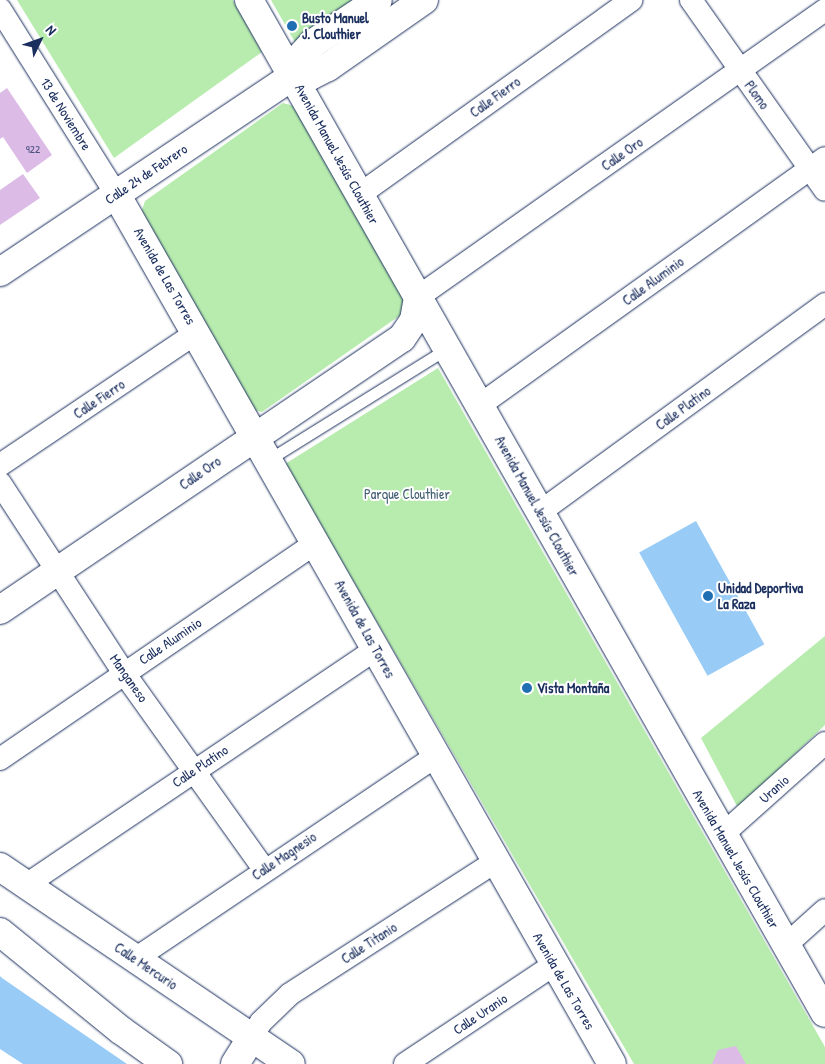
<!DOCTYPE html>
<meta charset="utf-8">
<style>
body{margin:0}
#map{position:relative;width:825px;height:1064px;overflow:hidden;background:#fff;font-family:"Patrick Hand",sans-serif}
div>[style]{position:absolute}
.green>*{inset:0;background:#b8ecae}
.water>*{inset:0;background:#98cbf5;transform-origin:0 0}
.building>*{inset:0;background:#dcbbe6}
.roads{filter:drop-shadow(0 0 1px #1b2f5e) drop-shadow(0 0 1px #1b2f5e)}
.lane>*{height:11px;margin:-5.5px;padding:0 5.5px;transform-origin:5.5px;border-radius:5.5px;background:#fff}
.street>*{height:22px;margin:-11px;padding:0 11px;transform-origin:11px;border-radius:11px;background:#fff}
.secondary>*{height:28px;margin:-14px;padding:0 14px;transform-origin:14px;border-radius:14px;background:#fff}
.dots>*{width:14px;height:14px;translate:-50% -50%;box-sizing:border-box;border:2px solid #fff;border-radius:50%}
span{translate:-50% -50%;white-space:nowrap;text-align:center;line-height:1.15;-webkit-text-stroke:4px #fff;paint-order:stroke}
.number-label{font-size:11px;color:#4b5280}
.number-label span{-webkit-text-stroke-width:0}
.poi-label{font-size:14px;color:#1b2f5e;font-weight:700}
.left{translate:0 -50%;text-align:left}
.street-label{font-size:14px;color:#1b2f5e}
.park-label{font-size:14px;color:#425e72}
.north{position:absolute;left:15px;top:15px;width:50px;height:50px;-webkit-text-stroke:4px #fff;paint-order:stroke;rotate:48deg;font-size:14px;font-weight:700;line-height:20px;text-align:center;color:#1b2f5e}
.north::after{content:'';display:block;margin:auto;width:18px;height:22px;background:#1b2f5e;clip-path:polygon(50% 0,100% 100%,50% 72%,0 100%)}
</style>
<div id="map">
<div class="green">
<div style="clip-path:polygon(17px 0,233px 0,262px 52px,114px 158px)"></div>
<div style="clip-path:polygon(271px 0,359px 0,296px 44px)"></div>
<div style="clip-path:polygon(283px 103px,294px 106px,407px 299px,402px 314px,262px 412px,250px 409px,140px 216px,145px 201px)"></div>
<div style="clip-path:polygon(438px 368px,825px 1047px,825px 1064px,634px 1064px,285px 464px)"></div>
<div style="clip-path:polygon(825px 636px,825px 725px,738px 808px,701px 738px)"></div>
</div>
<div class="water">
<div style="left:696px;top:521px;width:141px;height:65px;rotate:61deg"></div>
<div style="clip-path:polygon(0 976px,2px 978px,127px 1064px,23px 1064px,0 1049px)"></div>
</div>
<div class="building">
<div style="clip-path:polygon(7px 88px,52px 155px,27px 173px,3px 137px,0 139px,0 93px)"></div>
<div style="clip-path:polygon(23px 174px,40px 198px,0 225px,0 190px)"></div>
<div style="clip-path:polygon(736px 1046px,746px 1064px,712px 1064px,718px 1050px)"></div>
</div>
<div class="roads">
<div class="lane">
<div style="left:268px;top:460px;width:208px;rotate:-31.9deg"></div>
</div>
<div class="street">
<div style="left:691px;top:0;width:232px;rotate:54.8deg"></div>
<div style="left:0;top:9px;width:218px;rotate:57.9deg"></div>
<div style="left:359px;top:195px;width:335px;rotate:-35.6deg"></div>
<div style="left:418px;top:297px;width:498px;rotate:-35.2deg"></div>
<div style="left:480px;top:405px;width:424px;rotate:-35.6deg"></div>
<div style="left:0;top:465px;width:238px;rotate:-34deg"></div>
<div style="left:0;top:483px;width:227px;rotate:56.9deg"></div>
<div style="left:124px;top:673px;width:241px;rotate:54.5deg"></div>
<div style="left:540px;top:512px;width:353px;rotate:-36.1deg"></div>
<div style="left:0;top:759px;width:384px;rotate:-34.4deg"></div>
<div style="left:722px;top:835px;width:138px;rotate:-41.8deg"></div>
<div style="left:26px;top:885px;width:422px;rotate:-34deg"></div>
<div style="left:786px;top:945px;width:52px;rotate:-41.9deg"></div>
<div style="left:135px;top:959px;width:363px;rotate:-34deg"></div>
<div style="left:252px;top:1037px;width:17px;rotate:-59deg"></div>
<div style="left:261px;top:1022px;width:40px;rotate:-44deg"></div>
<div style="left:290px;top:994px;width:245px;rotate:-32.8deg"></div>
<div style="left:405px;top:1064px;width:180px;rotate:-33.7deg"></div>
</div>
<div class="secondary">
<div style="left:249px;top:0;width:1165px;rotate:60.38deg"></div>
<div style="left:293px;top:76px;width:17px"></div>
<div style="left:310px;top:76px;width:20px;rotate:-27deg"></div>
<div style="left:328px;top:67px;width:117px;rotate:-34.9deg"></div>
<div style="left:293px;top:76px;width:19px;rotate:-72deg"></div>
<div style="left:299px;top:58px;width:19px;rotate:-47deg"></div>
<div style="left:312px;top:44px;width:79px;rotate:-33.7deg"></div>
<div style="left:116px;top:194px;width:1001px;rotate:60.31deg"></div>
<div style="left:0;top:272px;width:353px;rotate:-33.8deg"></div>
<div style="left:0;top:610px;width:485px;rotate:-34.1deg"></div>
<div style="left:402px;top:338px;width:22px;rotate:-56deg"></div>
<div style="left:414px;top:320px;width:23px;rotate:-80deg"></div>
<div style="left:0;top:867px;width:351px;rotate:34.1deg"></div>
<div style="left:0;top:932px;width:157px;rotate:39.1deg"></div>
<div style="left:122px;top:1031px;width:57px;rotate:35.7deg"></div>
<div style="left:235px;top:1064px;width:32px;rotate:-58deg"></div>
</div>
</div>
<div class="dots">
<div style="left:292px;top:26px;background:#1f6fb2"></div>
<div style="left:708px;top:596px;background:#1f6fb2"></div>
<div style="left:527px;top:688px;background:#1f6fb2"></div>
</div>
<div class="number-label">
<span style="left:33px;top:149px">922</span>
</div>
<div class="poi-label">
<span class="left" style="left:302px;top:26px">Busto Manuel<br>J. Clouthier</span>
<span class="left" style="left:718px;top:596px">Unidad Deportiva<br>La Raza</span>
<span class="left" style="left:537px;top:688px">Vista Montaña</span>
</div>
<div class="street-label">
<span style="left:757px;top:95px;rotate:54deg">Plomo</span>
<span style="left:495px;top:97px;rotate:-36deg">Calle Fierro</span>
<span style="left:66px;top:114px;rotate:58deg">13 de Noviembre</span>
<span style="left:337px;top:154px;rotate:61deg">Avenida Manuel Jesús Clouthier</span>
<span style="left:622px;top:154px;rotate:-35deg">Calle Oro</span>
<span style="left:146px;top:174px;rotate:-34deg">Calle 24 de Febrero</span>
<span style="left:165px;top:276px;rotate:60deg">Avenida de Las Torres</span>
<span style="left:653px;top:281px;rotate:-36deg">Calle Aluminio</span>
<span style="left:99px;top:399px;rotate:-34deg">Calle Fierro</span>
<span style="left:683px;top:408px;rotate:-36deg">Calle Platino</span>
<span style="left:200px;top:473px;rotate:-35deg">Calle Oro</span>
<span style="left:537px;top:506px;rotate:61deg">Avenida Manuel Jesús Clouthier</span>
<span style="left:365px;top:629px;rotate:61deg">Avenida de Las Torres</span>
<span style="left:170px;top:641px;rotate:-34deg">Calle Aluminio</span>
<span style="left:129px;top:678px;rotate:55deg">Manganeso</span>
<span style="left:200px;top:766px;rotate:-34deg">Calle Platino</span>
<span style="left:774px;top:789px;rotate:-42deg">Uranio</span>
<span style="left:284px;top:856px;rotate:-34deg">Calle Magnesio</span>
<span style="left:736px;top:859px;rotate:60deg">Avenida Manuel Jesús Clouthier</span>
<span style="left:369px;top:943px;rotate:-33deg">Calle Titanio</span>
<span style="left:146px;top:966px;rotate:34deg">Calle Mercurio</span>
<span style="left:564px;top:981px;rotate:60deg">Avenida de Las Torres</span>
<span style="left:480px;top:1014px;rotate:-34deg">Calle Uranio</span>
</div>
<div class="park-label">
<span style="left:407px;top:494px">Parque Clouthier</span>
</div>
<div class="north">N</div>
</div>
